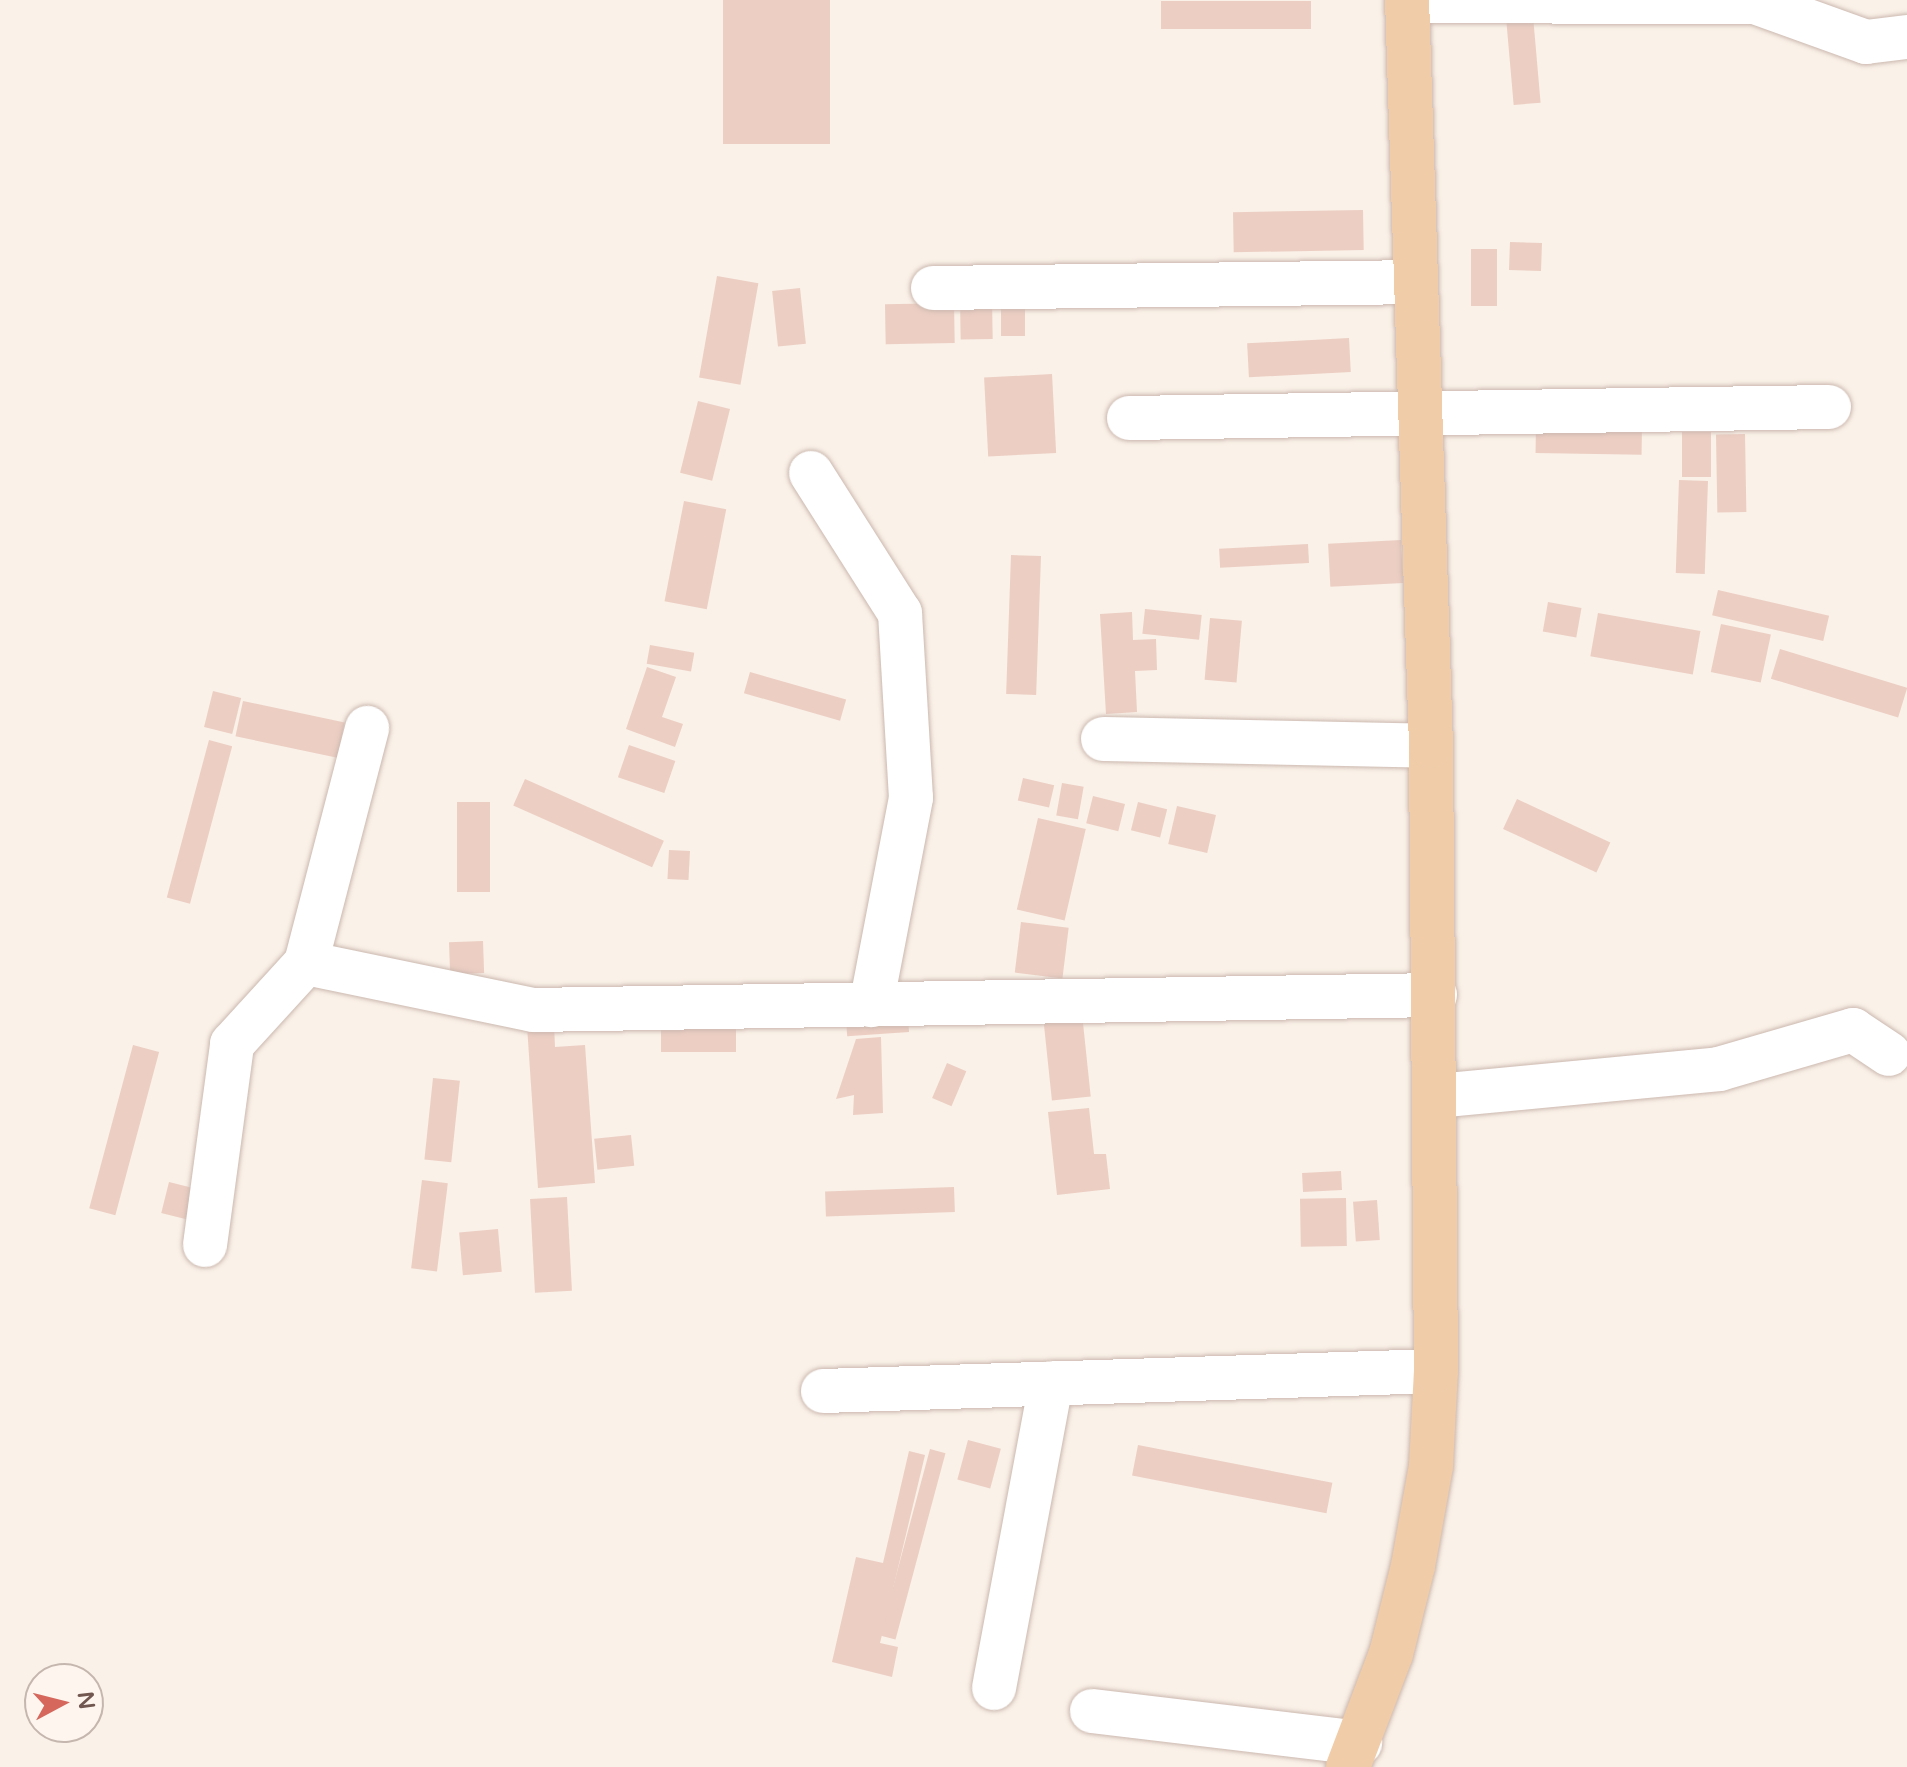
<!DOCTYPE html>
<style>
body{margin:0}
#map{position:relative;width:1907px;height:1767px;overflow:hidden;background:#faf1e8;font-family:"Varela Round",sans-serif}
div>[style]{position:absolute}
.building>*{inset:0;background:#eccec3;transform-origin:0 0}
.roads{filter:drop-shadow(0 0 2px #cbb8af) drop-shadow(0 0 2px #cbb8af)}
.minor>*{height:44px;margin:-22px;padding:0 22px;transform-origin:22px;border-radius:22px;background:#fff}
.major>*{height:44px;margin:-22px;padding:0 22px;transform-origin:22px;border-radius:22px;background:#f0cca9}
span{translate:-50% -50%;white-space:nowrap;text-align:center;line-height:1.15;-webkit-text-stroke:6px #fdf5ee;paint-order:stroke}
.north{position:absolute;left:24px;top:1663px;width:80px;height:80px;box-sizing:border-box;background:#fdf5ee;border:2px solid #c5b6ae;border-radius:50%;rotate:83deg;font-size:22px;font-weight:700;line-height:32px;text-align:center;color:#71574f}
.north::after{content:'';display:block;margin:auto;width:28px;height:36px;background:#d5675c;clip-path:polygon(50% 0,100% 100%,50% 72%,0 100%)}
</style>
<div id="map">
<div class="building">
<div style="left:723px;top:0;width:107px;height:144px"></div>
<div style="left:1161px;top:1px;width:150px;height:28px"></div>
<div style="left:1533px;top:16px;width:87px;height:27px;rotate:85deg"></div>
<div style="left:1363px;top:210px;width:40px;height:130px;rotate:89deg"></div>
<div style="left:1510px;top:242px;width:32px;height:28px;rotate:2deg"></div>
<div style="left:1471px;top:249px;width:26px;height:57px"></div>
<div style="left:717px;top:276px;width:42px;height:103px;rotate:10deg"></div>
<div style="left:800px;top:288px;width:56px;height:28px;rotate:84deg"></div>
<div style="left:992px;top:300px;width:39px;height:32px;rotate:89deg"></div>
<div style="left:1001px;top:302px;width:24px;height:34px"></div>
<div style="left:954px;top:303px;width:40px;height:69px;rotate:89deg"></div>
<div style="left:1349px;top:338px;width:34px;height:102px;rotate:87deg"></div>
<div style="left:1052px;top:374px;width:79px;height:68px;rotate:87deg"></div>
<div style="left:698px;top:401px;width:33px;height:74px;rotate:14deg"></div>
<div style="left:1536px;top:427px;width:106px;height:26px;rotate:1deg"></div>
<div style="left:1682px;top:432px;width:29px;height:45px"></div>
<div style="left:1745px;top:434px;width:78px;height:29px;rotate:89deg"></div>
<div style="left:1679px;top:480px;width:29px;height:93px;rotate:2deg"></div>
<div style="left:684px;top:501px;width:43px;height:102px;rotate:11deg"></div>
<div style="left:1401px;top:540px;width:43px;height:73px;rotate:87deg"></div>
<div style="left:1308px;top:544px;width:19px;height:89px;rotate:87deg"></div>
<div style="left:1011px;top:555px;width:30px;height:139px;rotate:2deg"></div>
<div style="left:1718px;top:590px;width:114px;height:26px;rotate:13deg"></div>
<div style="left:1548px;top:602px;width:34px;height:30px;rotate:10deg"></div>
<div style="left:1145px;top:609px;width:57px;height:25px;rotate:6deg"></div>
<div style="clip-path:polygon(1132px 612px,1133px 640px,1156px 639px,1157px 670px,1135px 671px,1137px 712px,1106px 714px,1100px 614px)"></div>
<div style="left:1598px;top:613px;width:104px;height:44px;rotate:10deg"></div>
<div style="left:1210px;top:618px;width:32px;height:62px;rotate:5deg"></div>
<div style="left:1721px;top:624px;width:51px;height:49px;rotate:12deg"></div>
<div style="left:650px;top:645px;width:45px;height:19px;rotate:10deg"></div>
<div style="left:1780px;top:649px;width:133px;height:31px;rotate:17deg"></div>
<div style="clip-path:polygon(647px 667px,676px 677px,662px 717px,683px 724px,675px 747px,626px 729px)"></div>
<div style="left:750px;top:672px;width:100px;height:22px;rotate:16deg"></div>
<div style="left:213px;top:691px;width:29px;height:37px;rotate:14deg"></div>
<div style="left:243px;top:701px;width:104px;height:36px;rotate:12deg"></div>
<div style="left:209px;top:740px;width:24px;height:163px;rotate:15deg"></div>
<div style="left:629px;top:745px;width:49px;height:34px;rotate:19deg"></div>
<div style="left:1023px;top:778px;width:32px;height:23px;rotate:13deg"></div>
<div style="left:525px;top:779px;width:152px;height:29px;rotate:24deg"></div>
<div style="left:1062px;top:783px;width:22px;height:33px;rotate:10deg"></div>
<div style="left:1093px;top:796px;width:33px;height:28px;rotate:14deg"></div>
<div style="left:1517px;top:799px;width:103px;height:33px;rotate:25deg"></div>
<div style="left:457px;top:802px;width:33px;height:90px"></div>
<div style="left:1138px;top:802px;width:30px;height:29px;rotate:14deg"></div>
<div style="left:1177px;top:806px;width:40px;height:39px;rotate:13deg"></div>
<div style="left:1038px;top:818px;width:49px;height:94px;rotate:13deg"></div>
<div style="left:669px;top:850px;width:21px;height:29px;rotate:3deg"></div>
<div style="left:1021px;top:922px;width:48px;height:51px;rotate:7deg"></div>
<div style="left:483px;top:941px;width:32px;height:34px;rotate:88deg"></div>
<div style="left:1081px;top:1004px;width:93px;height:39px;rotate:84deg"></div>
<div style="left:908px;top:1017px;width:15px;height:62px;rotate:86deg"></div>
<div style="left:661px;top:1019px;width:75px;height:33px"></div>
<div style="clip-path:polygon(554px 1024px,555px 1047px,585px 1045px,595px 1183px,538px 1188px,527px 1026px)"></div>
<div style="clip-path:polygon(881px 1037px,883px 1113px,853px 1115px,854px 1095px,836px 1099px,856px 1039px)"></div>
<div style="left:133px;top:1045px;width:27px;height:169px;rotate:15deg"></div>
<div style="left:947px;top:1063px;width:21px;height:38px;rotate:23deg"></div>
<div style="left:433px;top:1078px;width:27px;height:82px;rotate:6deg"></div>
<div style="clip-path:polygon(1089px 1108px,1094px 1154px,1106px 1154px,1110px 1189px,1057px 1195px,1048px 1112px)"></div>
<div style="left:631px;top:1135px;width:31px;height:37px;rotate:84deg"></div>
<div style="left:1341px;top:1171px;width:19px;height:39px;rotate:87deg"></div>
<div style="left:422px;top:1180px;width:26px;height:89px;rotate:7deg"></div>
<div style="left:169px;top:1182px;width:34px;height:32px;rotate:14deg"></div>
<div style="left:954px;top:1187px;width:25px;height:129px;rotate:88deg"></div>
<div style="left:567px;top:1197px;width:94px;height:37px;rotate:87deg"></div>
<div style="left:1346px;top:1198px;width:48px;height:46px;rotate:89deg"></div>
<div style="left:1377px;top:1200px;width:40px;height:24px;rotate:86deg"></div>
<div style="left:498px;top:1229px;width:43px;height:39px;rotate:85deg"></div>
<div style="left:968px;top:1440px;width:34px;height:41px;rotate:15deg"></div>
<div style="left:1138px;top:1445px;width:198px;height:31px;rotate:11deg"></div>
<div style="left:930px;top:1449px;width:16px;height:193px;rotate:15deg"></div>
<div style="clip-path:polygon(909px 1451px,925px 1455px,880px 1643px,898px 1647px,892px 1677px,832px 1662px,856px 1557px,883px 1563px)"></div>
</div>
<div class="roads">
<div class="minor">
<div style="left:1407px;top:1px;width:348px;rotate:0.2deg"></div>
<div style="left:1755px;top:2px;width:118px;rotate:19.8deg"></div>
<div style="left:1866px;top:42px;width:41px;rotate:-7deg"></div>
<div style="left:933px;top:288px;width:483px;rotate:-0.7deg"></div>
<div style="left:1129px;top:418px;width:700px;rotate:-0.9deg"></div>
<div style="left:811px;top:473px;width:166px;rotate:57.6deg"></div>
<div style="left:900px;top:613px;width:185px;rotate:86.6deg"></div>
<div style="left:911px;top:798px;width:211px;rotate:100.9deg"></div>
<div style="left:1103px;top:739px;width:328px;rotate:1.2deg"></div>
<div style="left:306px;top:963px;width:243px;rotate:-75.4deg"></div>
<div style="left:1436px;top:1096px;width:284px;rotate:-5.4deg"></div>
<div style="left:1719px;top:1069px;width:140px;rotate:-16.2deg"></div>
<div style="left:1853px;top:1030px;width:43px;rotate:33.7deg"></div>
<div style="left:205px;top:1245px;width:203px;rotate:-82.3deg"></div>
<div style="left:232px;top:1044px;width:110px;rotate:-47.6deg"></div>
<div style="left:306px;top:963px;width:232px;rotate:11.7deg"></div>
<div style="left:533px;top:1010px;width:902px;rotate:-0.95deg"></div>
<div style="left:823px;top:1391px;width:613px;rotate:-1.87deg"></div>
<div style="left:994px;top:1688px;width:310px;rotate:-79.4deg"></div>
<div style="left:1092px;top:1711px;width:270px;rotate:6.8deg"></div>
</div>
<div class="major">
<div style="left:1348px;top:1767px;width:121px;rotate:-69.2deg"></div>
<div style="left:1391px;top:1654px;width:91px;rotate:-76deg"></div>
<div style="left:1413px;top:1566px;width:102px;rotate:-79.8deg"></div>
<div style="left:1431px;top:1466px;width:95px;rotate:-87deg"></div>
<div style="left:1436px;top:1371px;width:625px;rotate:-90.46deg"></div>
<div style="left:1431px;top:746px;width:746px;rotate:-91.84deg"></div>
</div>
</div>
<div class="north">N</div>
</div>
